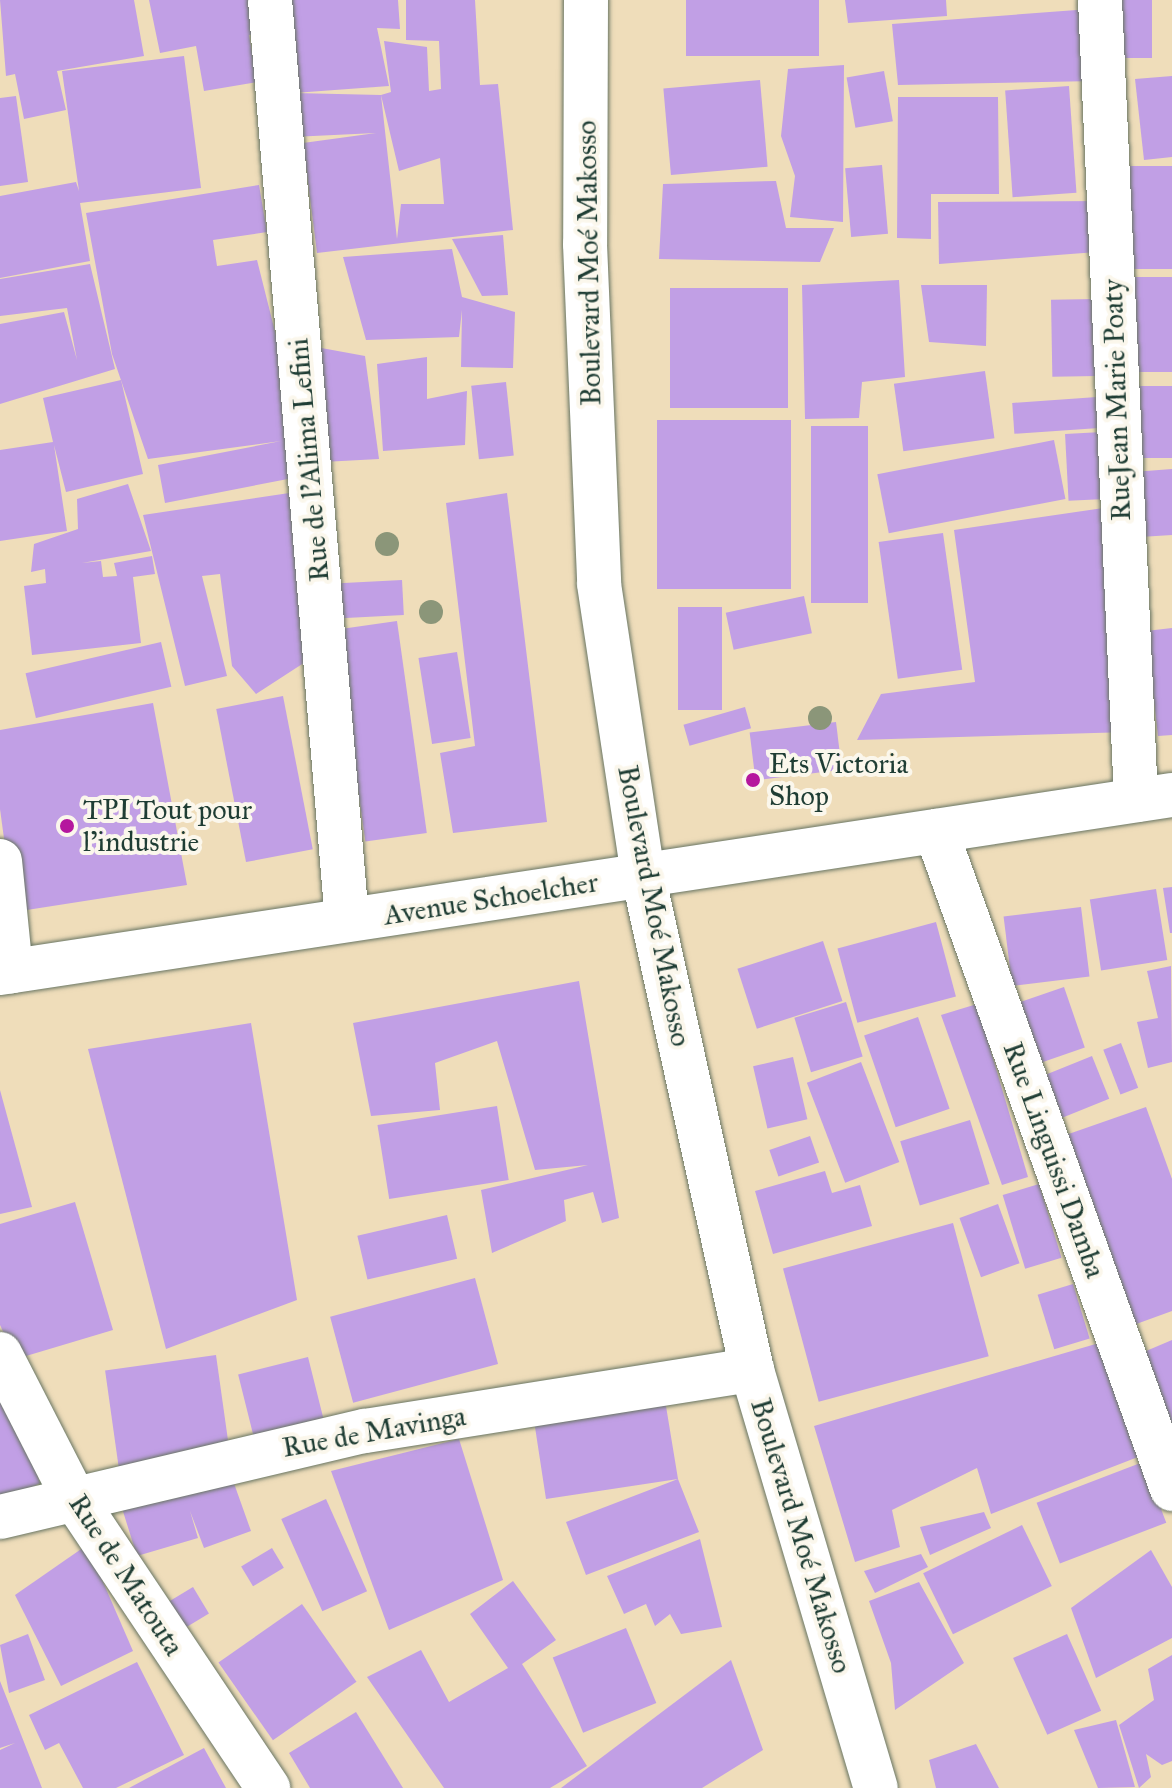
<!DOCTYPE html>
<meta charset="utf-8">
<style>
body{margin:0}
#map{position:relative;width:1172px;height:1788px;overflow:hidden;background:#efddba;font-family:"IM FELL Great Primer",serif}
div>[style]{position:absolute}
.building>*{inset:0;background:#c19fe5;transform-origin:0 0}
.roads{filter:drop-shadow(0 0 2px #687563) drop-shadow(0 0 2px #687563)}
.minor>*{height:44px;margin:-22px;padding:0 22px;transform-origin:22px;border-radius:22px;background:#fff}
.trees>*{width:24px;height:24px;margin:-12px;border-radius:50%;background:#8b9679}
.dots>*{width:22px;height:22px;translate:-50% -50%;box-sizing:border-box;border:4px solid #fbf7ec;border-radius:50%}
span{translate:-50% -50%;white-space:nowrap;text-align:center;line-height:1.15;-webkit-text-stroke:8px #fbf7ec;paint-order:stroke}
.street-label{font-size:28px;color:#1f3d34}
.poi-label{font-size:28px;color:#1f3d34}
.left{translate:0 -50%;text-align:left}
</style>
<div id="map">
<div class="building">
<div style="clip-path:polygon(0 0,134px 0,144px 56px,57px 71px,66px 110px,24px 119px,15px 74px,6px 76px)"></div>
<div style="clip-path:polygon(149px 0,259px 0,265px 32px,249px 35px,257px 82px,204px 91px,196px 46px,160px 53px)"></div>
<div style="clip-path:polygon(evenodd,278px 0,398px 0,400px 29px,377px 28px,389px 86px,294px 93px,381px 95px,391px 92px,384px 41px,427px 47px,429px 91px,441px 89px,439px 41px,406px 40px,406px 0,475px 0,480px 85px,498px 84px,513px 230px,317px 253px,303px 143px,376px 133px,292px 137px,278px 0,381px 95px,399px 171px,440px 158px,444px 204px,401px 204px,397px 239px,381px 95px)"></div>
<div style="left:686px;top:0;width:133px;height:56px"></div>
<div style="clip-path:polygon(845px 0,946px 0,947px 16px,848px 23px)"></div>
<div style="left:1112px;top:0;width:40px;height:58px"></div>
<div style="clip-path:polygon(1090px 9px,1096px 81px,898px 85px,892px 24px)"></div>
<div style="clip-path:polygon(184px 56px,201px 188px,80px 203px,90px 261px,0 278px,0 196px,76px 182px,79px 191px,62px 71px)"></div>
<div style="clip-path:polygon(844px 65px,843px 222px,790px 217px,795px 176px,781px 136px,788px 69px)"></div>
<div style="left:884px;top:71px;width:51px;height:38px;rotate:80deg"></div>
<div style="clip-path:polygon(1172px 76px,1172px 157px,1144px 160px,1135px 79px)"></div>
<div style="left:760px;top:80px;width:87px;height:97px;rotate:85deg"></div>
<div style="left:1069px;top:86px;width:107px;height:64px;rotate:86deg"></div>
<div style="clip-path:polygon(16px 96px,28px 182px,0 186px,0 98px)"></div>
<div style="clip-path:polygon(898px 97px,998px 97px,999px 194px,931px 194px,931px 239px,897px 238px)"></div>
<div style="left:882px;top:165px;width:69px;height:37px;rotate:85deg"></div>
<div style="left:1172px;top:166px;width:103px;height:48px;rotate:90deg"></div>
<div style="clip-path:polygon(776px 181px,786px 228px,834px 228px,820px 262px,659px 259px,663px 184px)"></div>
<div style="clip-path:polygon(259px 185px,267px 232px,213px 240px,217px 266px,257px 260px,302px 439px,293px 478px,165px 503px,158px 465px,281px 441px,148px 459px,112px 354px,86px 213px)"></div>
<div style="clip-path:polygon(1107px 201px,1110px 251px,939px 264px,938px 202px)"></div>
<div style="clip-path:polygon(503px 235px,508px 295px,482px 296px,452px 239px)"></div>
<div style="clip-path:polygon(452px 249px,462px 297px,515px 312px,513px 368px,461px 367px,462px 310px,459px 337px,366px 340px,343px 257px)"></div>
<div style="clip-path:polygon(90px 264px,115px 369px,0 404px,0 324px,64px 312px,77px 360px,67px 308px,0 316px,0 279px)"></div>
<div style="left:1127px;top:277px;width:45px;height:95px"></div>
<div style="clip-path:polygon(899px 280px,905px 377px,862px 382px,859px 418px,805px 419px,802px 285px)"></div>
<div style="clip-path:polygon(921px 285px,987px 285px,986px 346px,929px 342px)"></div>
<div style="left:788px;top:288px;width:120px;height:118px;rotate:90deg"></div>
<div style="left:1096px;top:299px;width:77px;height:45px;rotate:89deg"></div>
<div style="clip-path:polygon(316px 347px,365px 356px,379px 459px,323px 462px)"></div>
<div style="clip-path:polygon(427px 357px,427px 399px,467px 391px,465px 445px,383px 451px,377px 364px)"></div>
<div style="left:985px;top:371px;width:68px;height:92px;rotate:82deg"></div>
<div style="clip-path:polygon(121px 380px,143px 474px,66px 492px,54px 445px,67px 531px,0 541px,0 450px,53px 442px,43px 398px)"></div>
<div style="left:506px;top:382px;width:74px;height:35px;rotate:84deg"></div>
<div style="left:1172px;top:386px;width:72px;height:36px;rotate:90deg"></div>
<div style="left:1097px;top:397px;width:31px;height:85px;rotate:86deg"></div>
<div style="left:791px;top:420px;width:169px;height:134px;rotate:90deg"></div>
<div style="left:811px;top:426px;width:57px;height:177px"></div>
<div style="left:1102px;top:432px;width:67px;height:37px;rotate:87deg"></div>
<div style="left:1054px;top:440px;width:60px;height:180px;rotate:79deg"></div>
<div style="clip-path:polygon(1172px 469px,1172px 535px,1140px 537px,1133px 472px)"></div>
<div style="clip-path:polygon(128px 484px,151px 551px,82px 563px,101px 561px,103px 577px,117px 576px,114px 563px,152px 556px,155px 574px,133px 577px,141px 643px,32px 655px,24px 586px,46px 583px,45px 569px,31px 572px,34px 544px,78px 529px,77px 499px)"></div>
<div style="clip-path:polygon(296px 492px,313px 657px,256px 694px,232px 666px,220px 574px,202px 576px,227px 676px,185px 686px,143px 515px)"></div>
<div style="clip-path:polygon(507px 493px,547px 822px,453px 833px,440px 753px,475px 746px,446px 503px)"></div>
<div style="clip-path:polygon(1117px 506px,1129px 732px,857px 740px,881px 694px,975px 682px,954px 530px)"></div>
<div style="left:943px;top:533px;width:138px;height:65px;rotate:82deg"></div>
<div style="left:402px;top:580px;width:35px;height:63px;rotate:87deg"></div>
<div style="left:804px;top:596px;width:38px;height:80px;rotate:78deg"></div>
<div style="left:678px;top:607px;width:44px;height:103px"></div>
<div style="left:397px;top:621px;width:214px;height:62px;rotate:82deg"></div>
<div style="clip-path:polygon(1172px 628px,1172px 735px,1158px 736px,1146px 631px)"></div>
<div style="left:161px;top:642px;width:46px;height:139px;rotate:77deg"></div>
<div style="left:457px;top:652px;width:87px;height:39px;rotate:81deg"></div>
<div style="left:283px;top:696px;width:156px;height:68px;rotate:79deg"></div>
<div style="clip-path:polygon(153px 703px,187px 885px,14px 912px,0 809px,0 730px)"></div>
<div style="left:745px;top:707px;width:22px;height:64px;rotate:74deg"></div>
<div style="left:836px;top:722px;width:48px;height:87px;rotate:83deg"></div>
<div style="clip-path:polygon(1172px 887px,1172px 933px,1170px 933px,1163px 888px)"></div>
<div style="left:1156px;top:889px;width:72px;height:67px;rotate:81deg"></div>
<div style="left:1081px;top:907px;width:70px;height:78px;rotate:83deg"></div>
<div style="left:936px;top:922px;width:77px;height:102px;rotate:75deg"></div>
<div style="left:823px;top:941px;width:63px;height:90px;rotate:72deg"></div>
<div style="clip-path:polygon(1171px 966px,1172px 1062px,1148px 1068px,1137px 1022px,1158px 1018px,1147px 971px)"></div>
<div style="clip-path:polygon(579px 981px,619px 1218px,602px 1223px,593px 1192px,564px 1200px,566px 1221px,492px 1253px,481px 1190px,588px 1165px,535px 1170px,497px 1041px,435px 1063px,440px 1110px,371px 1116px,353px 1023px)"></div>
<div style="left:1064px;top:987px;width:64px;height:58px;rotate:71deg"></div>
<div style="left:846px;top:1002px;width:57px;height:54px;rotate:73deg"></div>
<div style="clip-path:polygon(977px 1004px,1028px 1177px,1002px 1185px,941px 1015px)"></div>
<div style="left:918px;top:1017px;width:97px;height:57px;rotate:71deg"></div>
<div style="clip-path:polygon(251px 1023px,297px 1300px,166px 1349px,88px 1049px)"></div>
<div style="left:1121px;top:1043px;width:48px;height:19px;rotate:69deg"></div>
<div style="left:1092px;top:1056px;width:46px;height:62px;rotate:68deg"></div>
<div style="left:793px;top:1057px;width:64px;height:41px;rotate:77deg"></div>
<div style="left:861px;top:1062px;width:107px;height:58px;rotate:69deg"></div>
<div style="clip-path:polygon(0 1090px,32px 1207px,0 1214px)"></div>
<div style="left:497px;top:1106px;width:75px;height:121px;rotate:81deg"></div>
<div style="clip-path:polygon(1146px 1107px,1172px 1179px,1172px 1311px,1128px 1327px,1060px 1137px)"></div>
<div style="left:970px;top:1120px;width:67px;height:73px;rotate:73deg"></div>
<div style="left:810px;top:1136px;width:28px;height:43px;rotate:71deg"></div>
<div style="clip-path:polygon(825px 1171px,832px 1193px,860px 1185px,872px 1226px,773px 1254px,755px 1191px)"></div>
<div style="left:1039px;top:1184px;width:77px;height:38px;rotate:73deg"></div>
<div style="clip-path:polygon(75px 1202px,113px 1330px,16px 1359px,0 1325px,0 1224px)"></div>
<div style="left:998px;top:1204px;width:63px;height:41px;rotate:70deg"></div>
<div style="left:447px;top:1215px;width:45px;height:92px;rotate:77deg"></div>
<div style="left:953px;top:1223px;width:138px;height:176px;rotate:75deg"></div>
<div style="left:475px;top:1278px;width:89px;height:150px;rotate:75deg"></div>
<div style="left:1073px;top:1284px;width:57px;height:37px;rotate:73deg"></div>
<div style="clip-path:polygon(1172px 1340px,1172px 1430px,1139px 1354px)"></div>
<div style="clip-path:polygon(1106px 1341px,1138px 1457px,991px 1514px,977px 1468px,892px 1510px,900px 1547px,855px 1562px,814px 1426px)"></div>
<div style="left:216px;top:1355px;width:102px;height:112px;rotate:82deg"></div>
<div style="left:308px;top:1357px;width:65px;height:72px;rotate:76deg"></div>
<div style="clip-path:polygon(7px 1389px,40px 1483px,0 1504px,0 1392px)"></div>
<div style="clip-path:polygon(664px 1394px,678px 1479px,699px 1532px,586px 1575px,566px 1522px,678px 1479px,546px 1499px,533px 1414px)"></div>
<div style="clip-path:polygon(459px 1439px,503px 1580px,389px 1630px,331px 1471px)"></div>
<div style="left:1143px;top:1462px;width:65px;height:114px;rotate:69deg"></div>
<div style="clip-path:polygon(231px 1475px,251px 1531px,204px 1548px,190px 1511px,198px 1538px,137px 1556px,121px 1505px)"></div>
<div style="left:326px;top:1499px;width:101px;height:49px;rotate:66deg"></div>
<div style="clip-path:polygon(984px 1512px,991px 1528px,930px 1555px,920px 1527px)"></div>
<div style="left:1022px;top:1525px;width:68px;height:110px;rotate:64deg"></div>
<div style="clip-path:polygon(700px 1539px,722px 1627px,681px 1634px,670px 1614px,655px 1626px,646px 1604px,624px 1614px,607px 1576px)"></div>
<div style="clip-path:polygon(87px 1545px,133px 1651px,61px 1686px,15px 1595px)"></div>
<div style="left:272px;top:1548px;width:23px;height:36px;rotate:59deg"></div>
<div style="clip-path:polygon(1151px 1550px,1172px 1587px,1172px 1638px,1096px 1678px,1071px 1608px)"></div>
<div style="clip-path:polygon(921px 1554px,928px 1567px,875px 1593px,864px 1571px)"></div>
<div style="clip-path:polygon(513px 1581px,556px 1640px,522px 1664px,587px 1766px,550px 1788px,444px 1788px,367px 1677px,421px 1650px,449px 1702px,508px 1668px,470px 1614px)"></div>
<div style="clip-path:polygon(919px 1582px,964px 1663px,895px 1710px,891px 1663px,869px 1601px)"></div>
<div style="left:193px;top:1587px;width:31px;height:29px;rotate:59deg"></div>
<div style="left:302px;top:1604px;width:95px;height:102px;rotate:55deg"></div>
<div style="left:626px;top:1628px;width:81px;height:79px;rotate:68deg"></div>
<div style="clip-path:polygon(28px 1634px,45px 1680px,9px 1693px,0 1645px)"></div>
<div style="left:1067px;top:1634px;width:84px;height:59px;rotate:66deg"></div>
<div style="clip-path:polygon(1172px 1655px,1172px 1761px,1162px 1765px,1146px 1754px,1151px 1777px,1139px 1788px,1119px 1725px,1154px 1700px,1148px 1669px)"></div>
<div style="clip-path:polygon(731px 1660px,763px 1750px,702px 1788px,561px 1788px)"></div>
<div style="clip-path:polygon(137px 1662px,184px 1755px,116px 1788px,83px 1788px,59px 1743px,45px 1750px,29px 1715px)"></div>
<div style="clip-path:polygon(0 1681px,42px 1788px,0 1788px,0 1750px,15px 1743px,0 1748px)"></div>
<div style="clip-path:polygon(356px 1712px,403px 1788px,310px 1788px,289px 1753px)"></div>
<div style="clip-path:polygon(1116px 1720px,1135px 1787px,1098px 1788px,1074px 1730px)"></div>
<div style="clip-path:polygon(976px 1744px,999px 1788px,936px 1788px,929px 1760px)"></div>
<div style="clip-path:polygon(204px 1748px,226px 1788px,129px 1788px)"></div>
</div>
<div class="roads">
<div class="minor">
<div style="left:270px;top:0;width:923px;rotate:85.22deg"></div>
<div style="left:586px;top:0;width:244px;rotate:90.2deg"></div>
<div style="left:585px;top:244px;width:340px;rotate:87.6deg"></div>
<div style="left:599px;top:584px;width:294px;rotate:81.4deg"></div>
<div style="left:643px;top:875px;width:507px;rotate:77.58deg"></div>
<div style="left:752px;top:1370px;width:436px;rotate:73.5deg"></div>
<div style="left:1100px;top:0;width:801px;rotate:87.42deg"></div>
<div style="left:936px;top:831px;width:699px;rotate:70.27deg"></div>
<div style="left:0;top:861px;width:111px;rotate:84.3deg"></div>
<div style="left:0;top:973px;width:1185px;rotate:-8.64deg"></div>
<div style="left:0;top:1354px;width:158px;rotate:62.9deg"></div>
<div style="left:72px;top:1495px;width:353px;rotate:56.2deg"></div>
<div style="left:0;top:1517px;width:375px;rotate:-13.3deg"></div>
<div style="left:365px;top:1431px;width:392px;rotate:-9deg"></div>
</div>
</div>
<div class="trees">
<div style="left:387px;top:544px"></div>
<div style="left:431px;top:612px"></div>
<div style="left:820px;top:718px"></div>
</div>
<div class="dots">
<div style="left:753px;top:780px;background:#b5179e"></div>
<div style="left:67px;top:826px;background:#b5179e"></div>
</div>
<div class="street-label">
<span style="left:589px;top:263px;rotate:-91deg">Boulevard Moé Makosso</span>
<span style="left:1117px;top:400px;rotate:-92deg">RueJean Marie Poaty</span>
<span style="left:309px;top:460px;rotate:-95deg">Rue de l'Alima Lefini</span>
<span style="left:491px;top:899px;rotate:-9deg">Avenue Schoelcher</span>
<span style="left:654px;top:906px;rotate:79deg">Boulevard Moé Makosso</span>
<span style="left:1054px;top:1160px;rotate:70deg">Rue Linguissi Damba</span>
<span style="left:374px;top:1432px;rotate:-10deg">Rue de Mavinga</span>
<span style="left:801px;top:1536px;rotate:73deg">Boulevard Moé Makosso</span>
<span style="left:126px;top:1575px;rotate:57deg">Rue de Matouta</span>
</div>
<div class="poi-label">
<span class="left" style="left:769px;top:780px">Ets Victoria<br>Shop</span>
<span class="left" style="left:83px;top:826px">TPI Tout pour<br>l'industrie</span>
</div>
</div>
